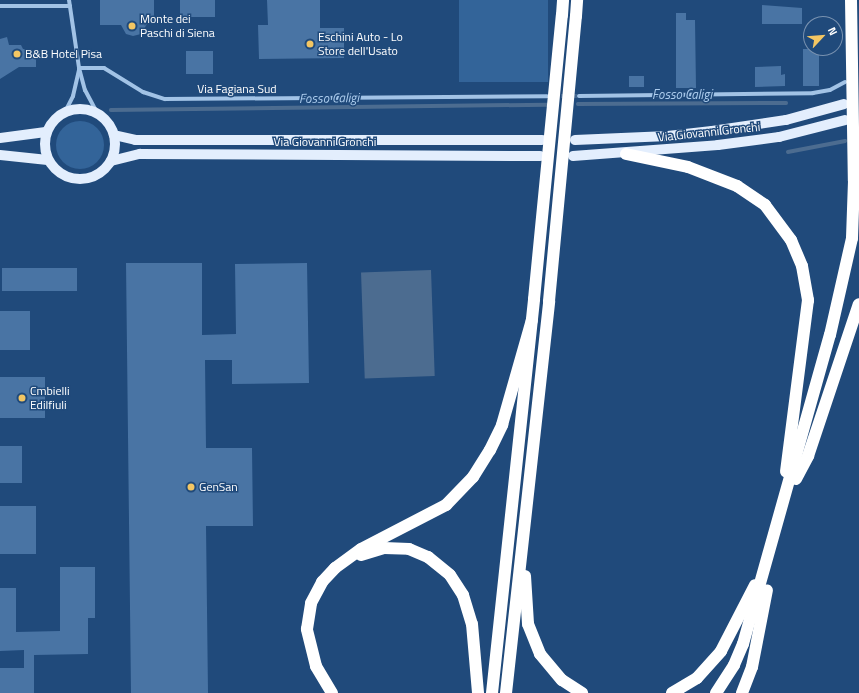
<!DOCTYPE html>
<style>
body{margin:0}
#map{position:relative;width:859px;height:693px;overflow:hidden;background:#204a7b;font-family:"Titillium Web",sans-serif}
div>[style]{position:absolute}
.green>*{inset:0;background:#336499;transform-origin:0 0}
.round{border-radius:50%}
.water>*{inset:0;background:#4c6c90;transform-origin:0 0}
.stream>*{height:3.5px;margin:-1.75px;padding:0 1.75px;transform-origin:1.75px;border-radius:1.75px;background:#4c6c90}
.building>*{inset:0;background:#4974a4;transform-origin:0 0}
.street-tunnel>*{height:4px;margin-top:-2px;transform-origin:0;background:repeating-linear-gradient(90deg,#41658f 0 4px,transparent 0 6px)}
.street>*{height:4px;margin:-2px;padding:0 2px;transform-origin:2px;border-radius:2px;background:#a2c3e6}
.primary>*{height:10px;margin:-5px;padding:0 5px;transform-origin:5px;border-radius:5px;background:#e3eefd}
.primary>.ring{margin:-5px;padding:0;box-sizing:content-box;background:none;border:10px solid #e3eefd;border-radius:50%}
.highway>*{height:12px;margin:-6px;padding:0 6px;transform-origin:6px;border-radius:6px;background:#fff}
.highway-bridge>*{height:12px;margin:-6px;padding:0 6px;transform-origin:6px;border-radius:6px;background:#fff}
.dots>*{width:11px;height:11px;translate:-50% -50%;box-sizing:border-box;border:2px solid #204a7b;border-radius:50%}
span{translate:-50% -50%;white-space:nowrap;text-align:center;line-height:1.15;-webkit-text-stroke:3px #204a7b;paint-order:stroke}
.poi-label{font-size:12px;color:#fff}
.left{translate:0 -50%;text-align:left}
.street-label{font-size:12px;color:#fff}
.water-label{font-size:13px;color:#adcdee;font-style:italic}
.north{position:absolute;left:803px;top:16px;width:40px;height:40px;box-sizing:border-box;background:#204a7b;border:1px solid #7992b0;border-radius:50%;rotate:64deg;font-size:11px;font-weight:700;line-height:16px;text-align:center;color:#fff}
.north::after{content:'';display:block;margin:auto;width:14px;height:18px;background:#f3c663;clip-path:polygon(50% 0,100% 100%,50% 72%,0 100%)}
</style>
<div id="map">
<div class="green">
<div style="left:459px;top:0;width:89px;height:82px"></div>
<div class="round" style="left:56px;top:121px;width:48px;height:48px"></div>
</div>
<div class="water">
<div style="left:431px;top:270px;width:106px;height:70px;rotate:88deg"></div>
</div>
<div class="stream">
<div style="left:578px;top:104px;width:208px;rotate:-0.3deg"></div>
<div style="left:111px;top:110px;width:436px;rotate:-0.7deg"></div>
<div style="left:788px;top:152px;width:58px;rotate:-10.9deg"></div>
</div>
<div class="building">
<div style="clip-path:polygon(100px 0,154px 0,154px 23px,147px 24px,141px 34px,133px 36px,126px 34px,121px 25px,100px 25px)"></div>
<div style="left:180px;top:0;width:35px;height:17px"></div>
<div style="clip-path:polygon(267px 0,320px 0,320px 28px,344px 28px,344px 58px,259px 59px,258px 25px,268px 25px)"></div>
<div style="clip-path:polygon(762px 5px,802px 8px,802px 24px,762px 24px)"></div>
<div style="clip-path:polygon(676px 13px,686px 13px,686px 20px,695px 20px,696px 88px,676px 88px)"></div>
<div style="clip-path:polygon(7px 37px,9px 45px,21px 45px,23px 49px,31px 49px,36px 59px,36px 67px,19px 67px,0 79px,0 39px)"></div>
<div style="left:803px;top:49px;width:16px;height:37px"></div>
<div style="left:186px;top:51px;width:27px;height:23px"></div>
<div style="clip-path:polygon(781px 66px,781px 75px,785px 74px,785px 86px,755px 87px,755px 67px)"></div>
<div style="left:629px;top:76px;width:15px;height:11px"></div>
<div style="clip-path:polygon(126px 263px,202px 263px,202px 335px,236px 334px,235px 264px,307px 263px,309px 383px,232px 384px,232px 360px,205px 360px,206px 448px,252px 448px,253px 526px,206px 526px,208px 693px,131px 693px)"></div>
<div style="left:77px;top:268px;width:23px;height:75px;rotate:90deg"></div>
<div style="left:0;top:311px;width:30px;height:39px"></div>
<div style="left:0;top:377px;width:45px;height:41px"></div>
<div style="left:0;top:446px;width:22px;height:37px"></div>
<div style="left:0;top:506px;width:36px;height:48px"></div>
<div style="clip-path:polygon(60px 567px,95px 567px,95px 618px,88px 618px,88px 654px,34px 655px,34px 693px,0 693px,0 668px,24px 668px,24px 650px,0 651px,0 588px,16px 588px,16px 632px,60px 631px)"></div>
</div>
<div class="street-tunnel">
<div style="left:555px;top:96px;width:24px"></div>
</div>
<div class="street">
<div style="left:69px;top:0;width:69px;rotate:81.6deg"></div>
<div style="left:79px;top:68px;width:23px;rotate:75deg"></div>
<div style="left:85px;top:90px;width:27px;rotate:62deg"></div>
<div style="left:0;top:6px;width:70px"></div>
<div style="left:79px;top:68px;width:25px"></div>
<div style="left:104px;top:68px;width:46px;rotate:31.6deg"></div>
<div style="left:143px;top:92px;width:23px;rotate:18deg"></div>
<div style="left:165px;top:99px;width:382px;rotate:-0.4deg"></div>
<div style="left:579px;top:96px;width:234px;rotate:-0.7deg"></div>
<div style="left:813px;top:93px;width:17px;rotate:-10deg"></div>
<div style="left:830px;top:90px;width:17px;rotate:-28deg"></div>
<div style="left:65px;top:112px;width:18px;rotate:-63deg"></div>
<div style="left:73px;top:96px;width:28px;rotate:-77deg"></div>
</div>
<div class="primary">
<div class="ring" style="left:45px;top:109px;width:60px;height:60px"></div>
<div style="left:114px;top:135px;width:22px;rotate:13deg"></div>
<div style="left:135px;top:140px;width:407px"></div>
<div style="left:0;top:138px;width:46px;rotate:-7.4deg"></div>
<div style="left:575px;top:140px;width:93px;rotate:-2.5deg"></div>
<div style="left:668px;top:136px;width:44px;rotate:-6.5deg"></div>
<div style="left:712px;top:131px;width:75px;rotate:-8.5deg"></div>
<div style="left:786px;top:120px;width:60px;rotate:-15.4deg"></div>
<div style="left:0;top:155px;width:48px;rotate:5.9deg"></div>
<div style="left:573px;top:156px;width:145px;rotate:-4.3deg"></div>
<div style="left:718px;top:145px;width:62px;rotate:-7.5deg"></div>
<div style="left:779px;top:137px;width:68px;rotate:-14.4deg"></div>
<div style="left:111px;top:161px;width:30px;rotate:-14deg"></div>
<div style="left:140px;top:154px;width:400px;rotate:0.3deg"></div>
</div>
<div class="highway">
<div style="left:562px;top:15px;width:15px;rotate:-86deg"></div>
<div style="left:576px;top:16px;width:16px;rotate:-86deg"></div>
<div style="left:626px;top:154px;width:63px;rotate:11.8deg"></div>
<div style="left:688px;top:167px;width:53px;rotate:21.2deg"></div>
<div style="left:737px;top:186px;width:34px;rotate:34deg"></div>
<div style="left:765px;top:205px;width:44px;rotate:53.4deg"></div>
<div style="left:791px;top:240px;width:28px;rotate:67deg"></div>
<div style="left:802px;top:266px;width:35px;rotate:80deg"></div>
<div style="left:808px;top:300px;width:173px;rotate:97.3deg"></div>
<div style="left:796px;top:479px;width:26px;rotate:-62deg"></div>
<div style="left:808px;top:456px;width:160px;rotate:-71.5deg"></div>
<div style="left:361px;top:555px;width:24px;rotate:-17deg"></div>
<div style="left:384px;top:548px;width:25px;rotate:2deg"></div>
<div style="left:409px;top:549px;width:21px;rotate:23deg"></div>
<div style="left:428px;top:557px;width:28px;rotate:39deg"></div>
<div style="left:450px;top:575px;width:24px;rotate:57deg"></div>
<div style="left:463px;top:595px;width:30px;rotate:73deg"></div>
<div style="left:472px;top:624px;width:69px;rotate:85deg"></div>
<div style="left:525px;top:576px;width:48px;rotate:86.4deg"></div>
<div style="left:528px;top:624px;width:32px;rotate:68deg"></div>
<div style="left:540px;top:654px;width:34px;rotate:50deg"></div>
<div style="left:562px;top:680px;width:24px;rotate:33deg"></div>
<div style="left:332px;top:693px;width:31px;rotate:-121deg"></div>
<div style="left:316px;top:666px;width:38px;rotate:-104deg"></div>
<div style="left:307px;top:629px;width:26px;rotate:-81deg"></div>
<div style="left:311px;top:603px;width:24px;rotate:-62deg"></div>
<div style="left:322px;top:582px;width:19px;rotate:-47deg"></div>
<div style="left:335px;top:568px;width:32px;rotate:-36deg"></div>
<div style="left:361px;top:549px;width:96px;rotate:-27.4deg"></div>
<div style="left:446px;top:505px;width:39px;rotate:-46deg"></div>
<div style="left:473px;top:477px;width:32px;rotate:-58deg"></div>
<div style="left:490px;top:450px;width:28px;rotate:-64deg"></div>
<div style="left:502px;top:425px;width:109px;rotate:-74.1deg"></div>
<div style="left:492px;top:693px;width:396px;rotate:-83.9deg"></div>
<div style="left:506px;top:693px;width:394px;rotate:-83.7deg"></div>
<div style="left:672px;top:693px;width:29px;rotate:-31deg"></div>
<div style="left:697px;top:678px;width:36px;rotate:-48deg"></div>
<div style="left:721px;top:651px;width:74px;rotate:-62.7deg"></div>
<div style="left:716px;top:693px;width:33px;rotate:-57deg"></div>
<div style="left:734px;top:665px;width:23px;rotate:-67deg"></div>
<div style="left:743px;top:644px;width:321px;rotate:-74.3deg"></div>
<div style="left:830px;top:335px;width:99px;rotate:-77.2deg"></div>
<div style="left:852px;top:238px;width:57px;rotate:-88deg"></div>
<div style="left:742px;top:693px;width:28px;rotate:-69deg"></div>
<div style="left:752px;top:667px;width:78px;rotate:-79deg"></div>
</div>
<div class="highway-bridge">
<div style="left:851px;top:0;width:181px;rotate:89.1deg"></div>
<div style="left:534px;top:299px;width:285px;rotate:-84.4deg"></div>
<div style="left:549px;top:301px;width:286px;rotate:-84.6deg"></div>
</div>
<div class="dots">
<div style="left:132px;top:26px;background:#f3c663"></div>
<div style="left:310px;top:44px;background:#f3c663"></div>
<div style="left:17px;top:54px;background:#f3c663"></div>
<div style="left:22px;top:398px;background:#f3c663"></div>
<div style="left:191px;top:487px;background:#f3c663"></div>
</div>
<div class="poi-label">
<span class="left" style="left:140px;top:26px">Monte dei<br>Paschi di Siena</span>
<span class="left" style="left:318px;top:44px">Eschini Auto - Lo<br>Store dell'Usato</span>
<span class="left" style="left:25px;top:54px">B&amp;B Hotel Pisa</span>
<span class="left" style="left:30px;top:398px">Cmbielli<br>Edilfiuli</span>
<span class="left" style="left:199px;top:487px">GenSan</span>
</div>
<div class="street-label">
<span style="left:237px;top:89px">Via Fagiana Sud</span>
<span style="left:709px;top:132px;rotate:-6deg">Via Giovanni Gronchi</span>
<span style="left:325px;top:142px">Via Giovanni Gronchi</span>
</div>
<div class="water-label">
<span style="left:682px;top:94px">Fosso Caligi</span>
<span style="left:329px;top:98px;rotate:-1deg">Fosso Caligi</span>
</div>
<div class="north">N</div>
</div>
